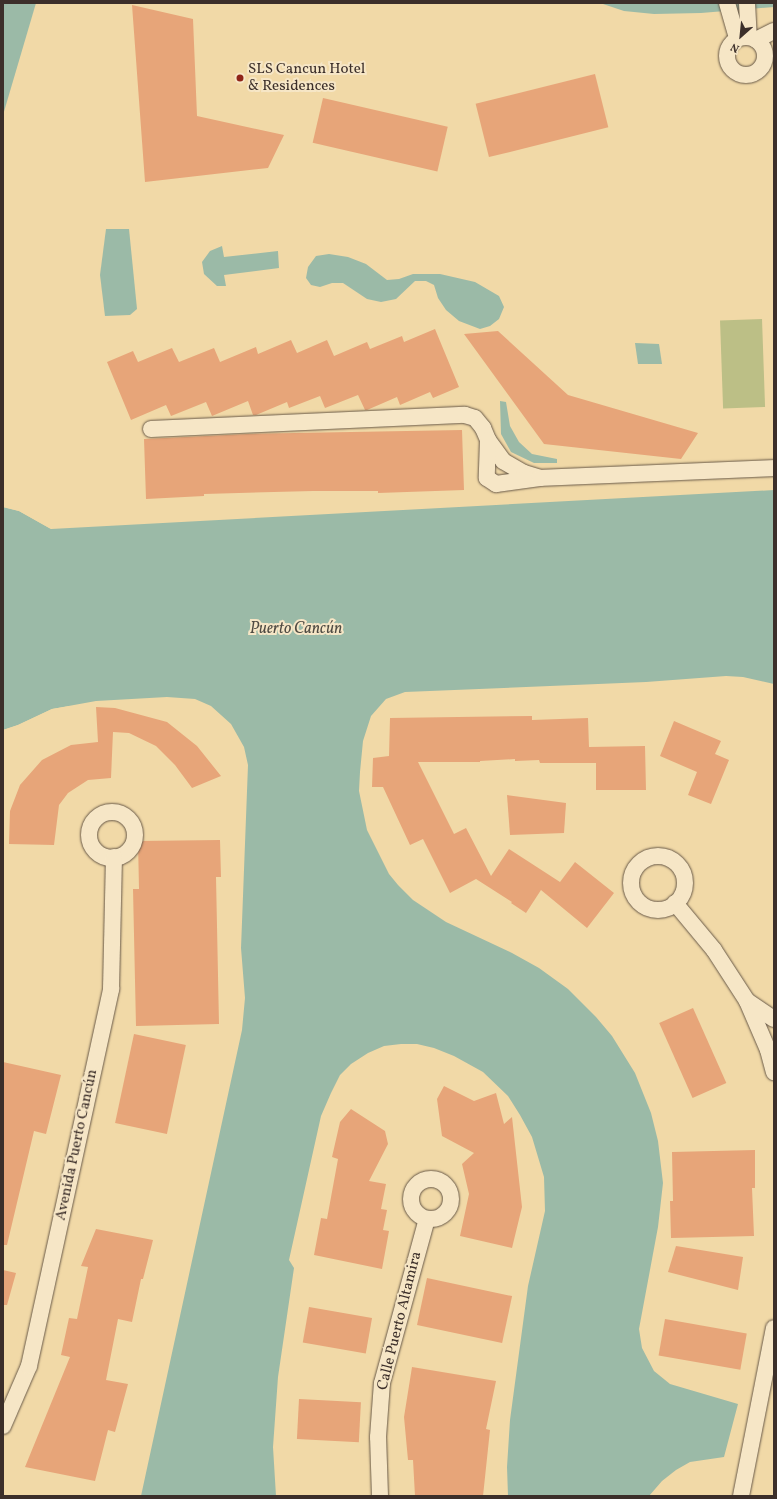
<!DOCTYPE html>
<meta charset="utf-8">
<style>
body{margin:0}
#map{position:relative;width:777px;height:1499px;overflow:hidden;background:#f1d9a7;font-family:Vollkorn,serif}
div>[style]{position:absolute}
.green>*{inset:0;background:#bcbf86;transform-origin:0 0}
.water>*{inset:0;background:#9bbaa7}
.pier>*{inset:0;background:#f1d9a7}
.building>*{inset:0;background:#e7a579;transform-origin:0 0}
.roads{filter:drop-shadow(0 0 1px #695a49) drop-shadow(0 0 1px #695a49)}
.street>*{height:16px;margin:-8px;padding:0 8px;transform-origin:8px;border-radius:8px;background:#f6e6c6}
.street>.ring{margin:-8px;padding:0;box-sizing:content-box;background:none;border:16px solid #f6e6c6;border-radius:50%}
.dots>*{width:11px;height:11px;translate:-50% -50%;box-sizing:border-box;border:2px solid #f6e6c6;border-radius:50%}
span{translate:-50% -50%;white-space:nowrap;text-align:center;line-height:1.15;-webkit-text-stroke:4px #f6e6c6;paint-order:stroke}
.poi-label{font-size:15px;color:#3c2f2a}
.left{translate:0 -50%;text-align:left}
.street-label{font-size:15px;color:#3c2f2a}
.water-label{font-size:16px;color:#4f4b43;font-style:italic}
.frame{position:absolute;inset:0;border:4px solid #3c2f2a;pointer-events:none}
.north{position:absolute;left:721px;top:16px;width:40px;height:40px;-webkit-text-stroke:3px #f6e6c6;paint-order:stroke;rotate:207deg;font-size:11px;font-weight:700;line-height:16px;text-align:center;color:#3c2f2a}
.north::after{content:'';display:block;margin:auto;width:14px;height:18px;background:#3c2f2a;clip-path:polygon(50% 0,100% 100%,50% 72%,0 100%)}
</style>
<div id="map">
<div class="green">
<div style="left:762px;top:319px;width:88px;height:42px;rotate:88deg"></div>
</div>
<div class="water">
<div style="clip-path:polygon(3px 3px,36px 3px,3px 115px)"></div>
<div style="clip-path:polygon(600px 3px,774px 3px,774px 7px,701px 13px,654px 14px,624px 11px)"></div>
<div style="clip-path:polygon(106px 229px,129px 229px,137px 309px,130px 315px,105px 316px,100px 275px)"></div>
<div style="clip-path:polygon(222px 246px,224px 257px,278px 251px,279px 268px,224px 275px,226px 286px,217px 286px,204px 274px,202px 262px,210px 251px)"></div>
<div style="clip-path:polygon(329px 254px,348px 257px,366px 264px,387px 280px,399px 279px,413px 274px,440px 274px,475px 282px,499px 296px,504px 307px,499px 319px,490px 326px,480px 329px,459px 321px,446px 310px,438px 298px,434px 285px,426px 281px,415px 281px,396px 299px,381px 302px,367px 299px,343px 283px,332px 283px,320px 287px,311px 285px,306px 278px,308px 267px,316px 256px)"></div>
<div style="clip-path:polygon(635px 343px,659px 344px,662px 364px,638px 364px)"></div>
<div style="clip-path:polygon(500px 401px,506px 402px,510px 426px,519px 442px,532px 454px,557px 459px,557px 463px,534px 463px,511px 452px,501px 434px)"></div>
<div style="clip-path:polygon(774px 490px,774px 684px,743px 677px,726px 676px,646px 682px,405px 692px,386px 699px,371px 716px,363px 741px,360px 772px,359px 791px,367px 830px,389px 874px,398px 885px,413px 900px,446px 922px,512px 953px,539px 968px,568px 989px,596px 1017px,612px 1036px,635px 1073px,651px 1113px,658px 1141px,663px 1183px,658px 1227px,639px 1329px,642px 1348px,654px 1371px,670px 1384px,738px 1404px,724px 1457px,690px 1462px,676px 1470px,662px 1481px,649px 1496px,508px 1496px,507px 1467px,510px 1420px,528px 1286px,545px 1211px,544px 1177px,532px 1137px,520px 1115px,508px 1096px,483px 1072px,454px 1056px,434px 1048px,417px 1044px,401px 1044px,384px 1046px,368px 1053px,351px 1064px,340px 1075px,331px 1093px,321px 1116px,289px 1260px,294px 1268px,278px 1377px,273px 1447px,276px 1496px,141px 1496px,242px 1030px,245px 998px,241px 948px,248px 765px,244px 747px,231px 724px,211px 706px,195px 699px,167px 697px,96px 701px,52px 709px,18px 725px,3px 730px,3px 507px,19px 511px,51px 529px)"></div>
</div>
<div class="pier">
<div style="clip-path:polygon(3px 505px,20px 509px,37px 518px,49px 526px,51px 529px,19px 511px,3px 507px)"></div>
<div style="clip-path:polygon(70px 706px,67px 709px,53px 711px,19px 727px,3px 732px,3px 730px,18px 725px,52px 709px)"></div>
</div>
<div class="building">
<div style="clip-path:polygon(132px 5px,193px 19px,197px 116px,284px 135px,268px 168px,145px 182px)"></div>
<div style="left:595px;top:74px;width:55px;height:123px;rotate:76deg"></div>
<div style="left:323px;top:98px;width:128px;height:46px;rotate:13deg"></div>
<div style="clip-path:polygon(435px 329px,459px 387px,433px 398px,430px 392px,400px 405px,397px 397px,367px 410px,365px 410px,358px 395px,325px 408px,320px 396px,289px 408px,287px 402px,256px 415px,253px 415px,248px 401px,212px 416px,206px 402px,171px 416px,166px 405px,131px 420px,107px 362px,133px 351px,138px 362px,172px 348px,179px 362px,214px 348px,220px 362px,256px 347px,258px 354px,291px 340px,297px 353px,327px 340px,334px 356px,367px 342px,370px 349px,402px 336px,404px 342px)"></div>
<div style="clip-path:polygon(498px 331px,568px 395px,698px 433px,681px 459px,544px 444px,464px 334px)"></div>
<div style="clip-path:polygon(462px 430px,464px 490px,378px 493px,378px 491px,313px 491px,204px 494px,204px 496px,146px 499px,144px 439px,247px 434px)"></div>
<div style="clip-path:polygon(96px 707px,115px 708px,167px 722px,197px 746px,221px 776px,192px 788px,175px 765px,156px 746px,129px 733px,113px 732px,111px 778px,88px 780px,68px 793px,59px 805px,54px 845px,9px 844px,10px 811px,20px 785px,42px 760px,71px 745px,98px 742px)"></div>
<div style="clip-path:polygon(532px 716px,532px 720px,588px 718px,589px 747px,645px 746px,646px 790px,596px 790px,596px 763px,540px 763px,539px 760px,515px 761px,515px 759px,480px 761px,480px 762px,418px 762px,454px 834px,466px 828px,491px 876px,509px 849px,560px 882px,575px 862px,614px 893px,587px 928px,541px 890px,526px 913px,511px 903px,512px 902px,476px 879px,450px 893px,423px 839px,410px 845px,383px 787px,372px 787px,373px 758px,389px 756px,390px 718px)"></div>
<div style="clip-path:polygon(674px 721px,721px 741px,715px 754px,729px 760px,711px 804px,688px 795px,697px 772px,660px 756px)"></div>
<div style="clip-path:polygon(507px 795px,566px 803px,564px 833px,510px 835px)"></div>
<div style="clip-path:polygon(220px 840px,221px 877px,216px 877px,219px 1024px,136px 1026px,133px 889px,139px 889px,138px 841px)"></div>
<div style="left:693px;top:1008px;width:82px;height:37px;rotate:66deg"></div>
<div style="left:134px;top:1034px;width:53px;height:91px;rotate:12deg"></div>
<div style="clip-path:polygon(3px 1062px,61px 1075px,46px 1134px,34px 1131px,7px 1245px,3px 1245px)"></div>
<div style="clip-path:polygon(444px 1086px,474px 1101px,496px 1093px,504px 1124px,512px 1117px,522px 1207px,512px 1248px,460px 1236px,469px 1194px,462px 1164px,474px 1153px,442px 1136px,437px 1099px)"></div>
<div style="clip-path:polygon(351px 1109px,385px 1131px,388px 1144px,369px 1181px,386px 1184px,381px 1209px,387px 1210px,383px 1230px,389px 1231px,382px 1269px,314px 1255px,321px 1218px,327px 1219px,338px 1159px,332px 1157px,340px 1122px)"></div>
<div style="clip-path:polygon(755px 1150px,755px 1188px,752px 1188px,754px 1236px,671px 1238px,670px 1201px,673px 1201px,672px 1152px)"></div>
<div style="clip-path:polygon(96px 1229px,153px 1240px,143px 1279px,141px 1279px,132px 1322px,118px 1319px,106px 1380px,128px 1384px,115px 1432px,108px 1430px,95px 1481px,25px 1467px,70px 1357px,61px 1355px,69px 1318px,77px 1319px,88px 1267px,81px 1266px)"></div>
<div style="clip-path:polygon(676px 1246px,743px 1257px,738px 1290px,668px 1272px)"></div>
<div style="clip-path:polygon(3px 1270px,16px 1273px,7px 1305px,3px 1305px)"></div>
<div style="left:427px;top:1278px;width:87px;height:48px;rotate:12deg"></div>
<div style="left:309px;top:1307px;width:64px;height:36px;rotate:10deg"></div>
<div style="left:665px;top:1319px;width:83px;height:37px;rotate:10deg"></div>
<div style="clip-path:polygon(412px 1367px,496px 1381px,486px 1429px,490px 1430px,483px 1496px,415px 1496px,413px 1460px,408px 1460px,404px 1417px)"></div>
<div style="left:299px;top:1399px;width:62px;height:40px;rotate:3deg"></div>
</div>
<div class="roads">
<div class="street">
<div style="left:727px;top:3px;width:37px;rotate:74deg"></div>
<div style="left:747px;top:3px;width:34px;rotate:87deg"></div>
<div class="ring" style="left:727px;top:37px;width:22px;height:22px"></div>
<div style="left:756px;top:40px;width:20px;rotate:-27deg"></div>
<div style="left:151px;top:429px;width:314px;rotate:-2.6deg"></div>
<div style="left:465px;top:415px;width:10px;rotate:17deg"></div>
<div style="left:475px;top:418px;width:13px;rotate:51deg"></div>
<div style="left:483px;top:428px;width:13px;rotate:67deg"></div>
<div style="left:488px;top:440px;width:26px;rotate:54deg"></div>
<div style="left:503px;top:461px;width:24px;rotate:30deg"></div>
<div style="left:524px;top:473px;width:17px;rotate:17deg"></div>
<div style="left:488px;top:440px;width:38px;rotate:92deg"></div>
<div style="left:487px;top:478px;width:11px;rotate:34deg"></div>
<div style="left:496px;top:484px;width:44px;rotate:-7.8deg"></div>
<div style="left:540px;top:478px;width:234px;rotate:-2.4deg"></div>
<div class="ring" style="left:89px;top:812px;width:30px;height:30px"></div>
<div class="ring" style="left:631px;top:856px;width:38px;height:38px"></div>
<div style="left:675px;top:903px;width:61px;rotate:50.3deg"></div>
<div style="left:714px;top:950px;width:61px;rotate:57.1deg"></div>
<div style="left:747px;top:1001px;width:53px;rotate:66.8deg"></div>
<div style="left:768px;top:1050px;width:23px;rotate:75deg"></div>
<div style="left:747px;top:1001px;width:32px;rotate:34deg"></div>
<div class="ring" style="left:411px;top:1179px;width:24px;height:24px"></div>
<div style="left:3px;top:1426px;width:65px;rotate:-66.6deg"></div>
<div style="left:29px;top:1366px;width:386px;rotate:-77.7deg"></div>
<div style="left:111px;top:989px;width:132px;rotate:-88.7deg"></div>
<div style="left:380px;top:1496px;width:59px;rotate:-91.9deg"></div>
<div style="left:378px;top:1437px;width:54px;rotate:-85.8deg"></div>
<div style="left:382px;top:1383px;width:170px;rotate:-74.7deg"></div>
<div style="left:741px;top:1496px;width:171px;rotate:-78.9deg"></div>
</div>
</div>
<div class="dots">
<div style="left:240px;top:78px;background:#8f2418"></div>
</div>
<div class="poi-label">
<span class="left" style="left:248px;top:78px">SLS Cancun Hotel<br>&amp; Residences</span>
</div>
<div class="street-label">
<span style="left:77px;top:1145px;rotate:-78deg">Avenida Puerto Cancún</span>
<span style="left:400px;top:1321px;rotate:-76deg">Calle Puerto Altamira</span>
</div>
<div class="water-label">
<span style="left:296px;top:629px">Puerto Cancún</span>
</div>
<div class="frame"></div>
<div class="north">N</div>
</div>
